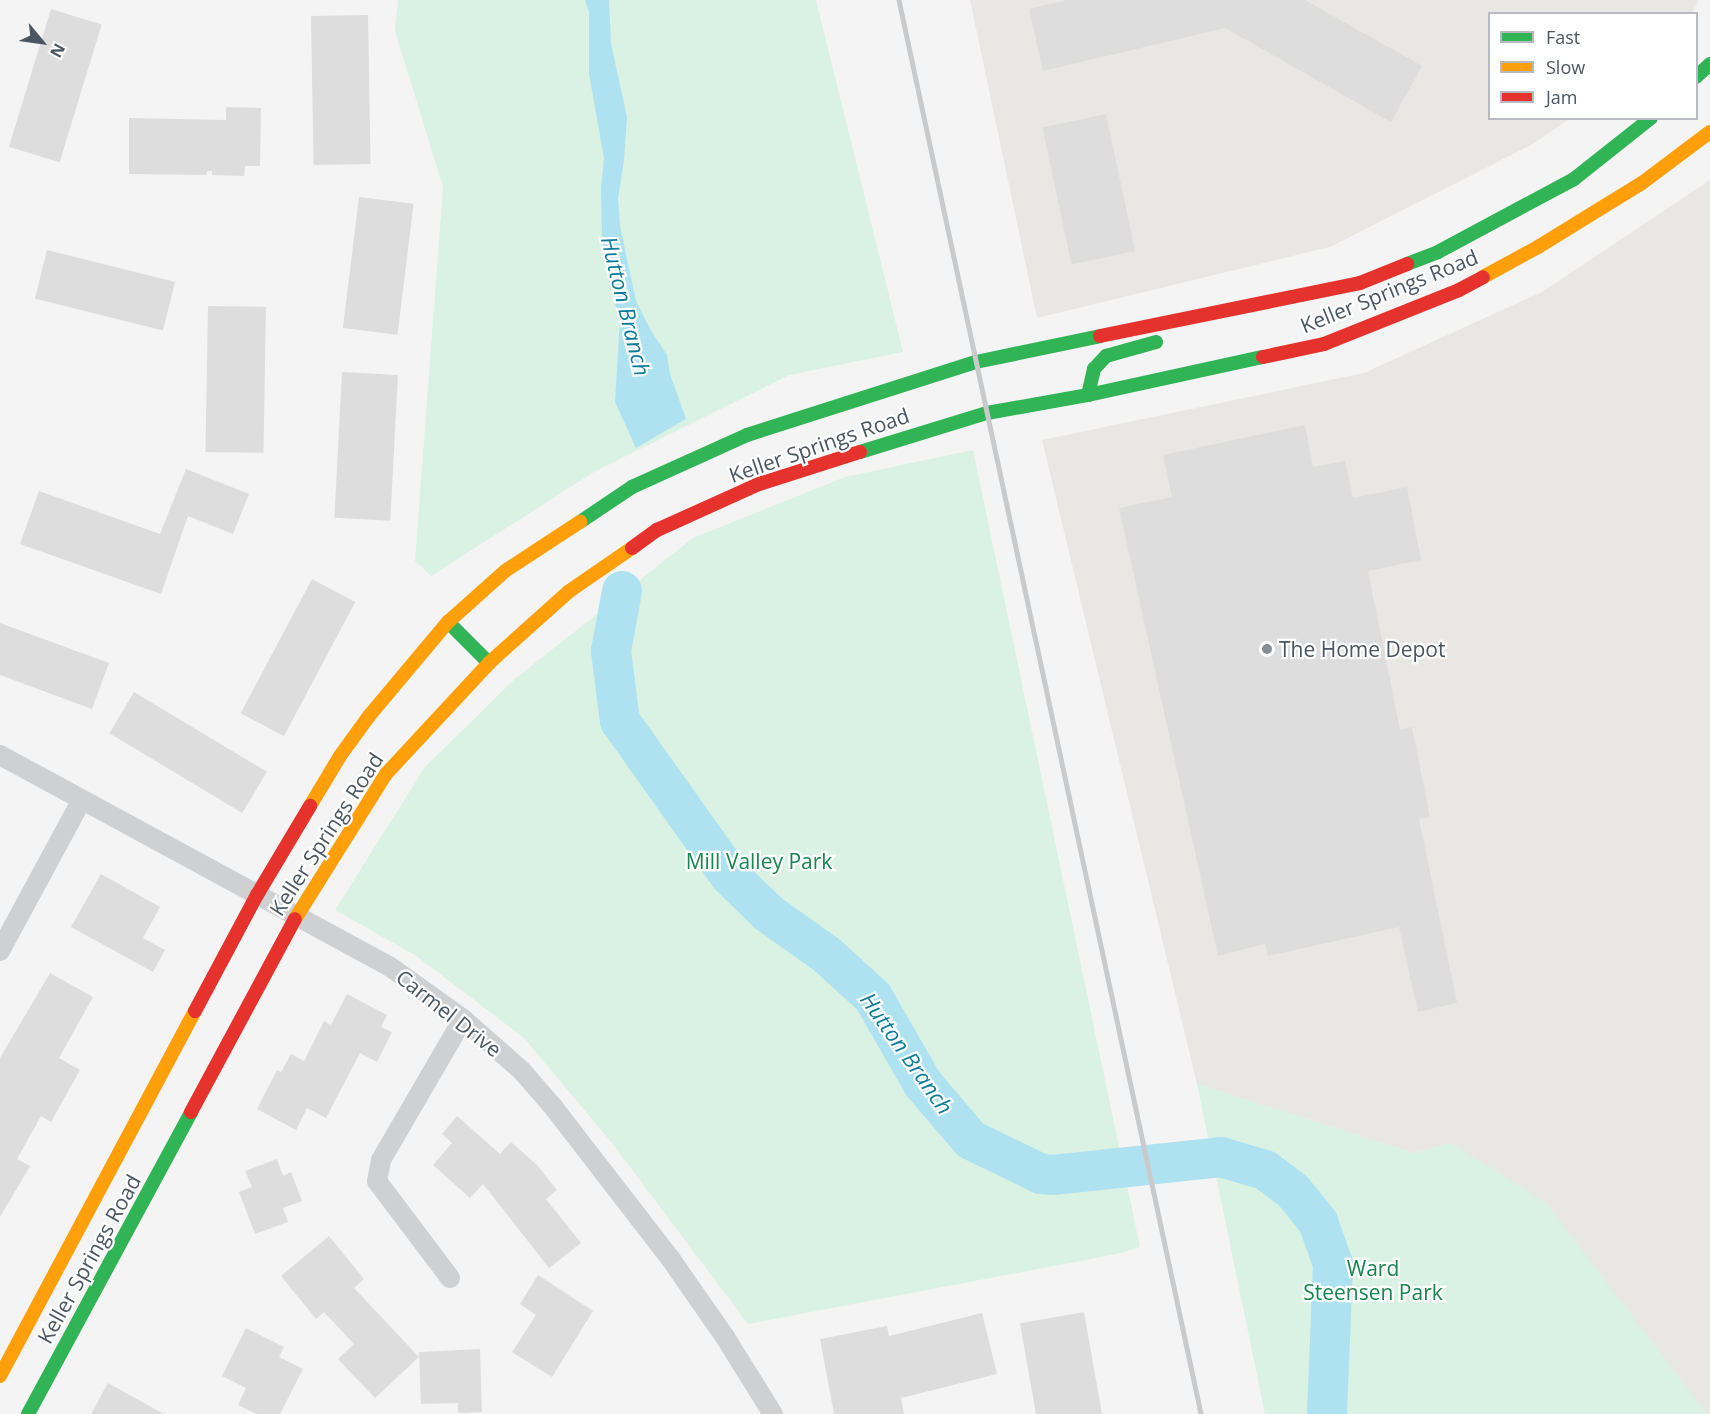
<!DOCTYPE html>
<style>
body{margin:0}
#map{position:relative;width:1710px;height:1414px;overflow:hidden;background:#f4f4f4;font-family:"Open Sans",sans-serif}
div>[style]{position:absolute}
.commercial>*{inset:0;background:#e8e7e3}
.green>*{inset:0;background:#d9f2e3}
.water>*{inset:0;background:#aee2f0}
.river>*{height:40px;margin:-20px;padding:0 20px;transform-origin:20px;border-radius:20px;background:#aee2f0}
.building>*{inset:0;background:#ddddde;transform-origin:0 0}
.street>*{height:20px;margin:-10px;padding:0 10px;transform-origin:10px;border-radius:10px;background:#ced0d2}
.fast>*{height:14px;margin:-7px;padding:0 7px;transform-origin:7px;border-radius:7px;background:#30b455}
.slow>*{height:14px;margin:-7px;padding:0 7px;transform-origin:7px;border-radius:7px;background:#ff9f0a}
.jam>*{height:14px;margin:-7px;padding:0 7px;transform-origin:7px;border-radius:7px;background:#e5322d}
.rail>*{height:4.5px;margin:-2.25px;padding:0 2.25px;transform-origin:2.25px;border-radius:2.25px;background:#c9cacc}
.dots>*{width:16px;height:16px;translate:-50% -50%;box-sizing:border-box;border:3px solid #fff;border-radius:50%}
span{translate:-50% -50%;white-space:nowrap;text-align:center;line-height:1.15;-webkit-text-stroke:4.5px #fff;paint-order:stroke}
.street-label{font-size:21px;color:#4a5661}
.poi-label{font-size:21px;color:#4a5661}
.left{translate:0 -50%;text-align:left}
.park-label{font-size:21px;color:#17864f}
.water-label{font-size:22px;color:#0c7c9b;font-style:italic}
.legend{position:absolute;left:1488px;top:12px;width:210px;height:108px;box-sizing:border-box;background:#fff;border:2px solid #b7bbc0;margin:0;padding:8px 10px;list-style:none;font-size:18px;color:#4a5661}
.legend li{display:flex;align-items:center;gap:12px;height:30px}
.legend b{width:30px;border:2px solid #b7bbc0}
.north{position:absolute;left:12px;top:12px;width:60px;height:60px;-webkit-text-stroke:4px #fff;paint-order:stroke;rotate:119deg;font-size:16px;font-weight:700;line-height:24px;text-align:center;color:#4a5661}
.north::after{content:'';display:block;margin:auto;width:21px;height:27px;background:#4a5661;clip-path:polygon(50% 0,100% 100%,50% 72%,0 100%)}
</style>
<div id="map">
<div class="commercial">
<div style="clip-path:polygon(970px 0,1699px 0,1692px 13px,1490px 14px,1490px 118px,1569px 119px,1533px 144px,1330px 247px,1037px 318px)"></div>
<div style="clip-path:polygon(1710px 180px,1710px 1414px,1707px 1414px,1451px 1143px,1413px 1153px,1197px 1084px,1042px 440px,1364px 373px,1542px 292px)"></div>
</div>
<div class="green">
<div style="clip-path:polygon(398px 0,816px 0,903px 352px,789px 375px,594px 472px,431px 576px,415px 561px,443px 187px,395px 31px)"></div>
<div style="clip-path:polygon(973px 450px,1140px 1247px,1117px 1254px,748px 1324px,612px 1143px,523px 1037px,415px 955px,335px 910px,425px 767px,516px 678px,693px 538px,845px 477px)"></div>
<div style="clip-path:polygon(1197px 1084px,1413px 1153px,1451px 1143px,1545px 1202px,1707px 1414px,1265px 1414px)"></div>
</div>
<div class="water">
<div style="clip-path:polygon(585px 0,609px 0,611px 44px,627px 117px,624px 160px,618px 199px,620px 226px,636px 301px,650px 329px,667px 355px,670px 374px,686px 419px,636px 448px,615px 402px,620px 319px,610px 288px,602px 235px,601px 188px,604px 158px,589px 74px,589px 12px)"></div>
</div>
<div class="river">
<div style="left:622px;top:591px;width:61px;rotate:100.4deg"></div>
<div style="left:611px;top:651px;width:71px;rotate:82.7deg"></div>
<div style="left:620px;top:721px;width:190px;rotate:54.6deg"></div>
<div style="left:730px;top:876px;width:53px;rotate:44.2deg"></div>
<div style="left:768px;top:913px;width:72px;rotate:35.4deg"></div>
<div style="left:827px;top:955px;width:62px;rotate:42.4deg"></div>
<div style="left:873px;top:997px;width:100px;rotate:60.1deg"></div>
<div style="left:923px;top:1084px;width:74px;rotate:49.4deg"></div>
<div style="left:971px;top:1140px;width:78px;rotate:25.9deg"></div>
<div style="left:1041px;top:1174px;width:12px;rotate:5deg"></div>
<div style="left:1053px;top:1175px;width:169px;rotate:-6.1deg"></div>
<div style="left:1221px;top:1157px;width:46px;rotate:16.5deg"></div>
<div style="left:1265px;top:1170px;width:35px;rotate:37deg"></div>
<div style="left:1293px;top:1191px;width:40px;rotate:51deg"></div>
<div style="left:1318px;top:1222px;width:45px;rotate:70.3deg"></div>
<div style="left:1333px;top:1264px;width:150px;rotate:92.3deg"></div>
</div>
<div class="building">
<div style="clip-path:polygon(1067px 0,1305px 0,1422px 66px,1391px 122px,1225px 28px,1043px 71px,1029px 9px)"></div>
<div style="left:51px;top:9px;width:53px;height:144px;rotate:17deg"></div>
<div style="left:368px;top:15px;width:149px;height:57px;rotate:89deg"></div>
<div style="clip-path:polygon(226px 107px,261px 108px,260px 166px,245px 166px,244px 176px,212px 175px,212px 171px,207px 171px,206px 175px,129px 174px,129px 118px,226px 120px)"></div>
<div style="left:1106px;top:114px;width:140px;height:65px;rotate:78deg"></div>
<div style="left:359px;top:197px;width:55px;height:132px;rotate:7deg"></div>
<div style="left:47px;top:250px;width:132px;height:50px;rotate:14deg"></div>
<div style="left:208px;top:306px;width:58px;height:146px;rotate:1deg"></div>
<div style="left:342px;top:372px;width:56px;height:146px;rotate:3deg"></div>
<div style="clip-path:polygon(1305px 425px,1313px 467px,1345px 461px,1353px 498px,1407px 487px,1421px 560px,1368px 571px,1400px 730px,1412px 727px,1430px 817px,1419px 819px,1457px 1003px,1418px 1012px,1399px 927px,1268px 956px,1265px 944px,1218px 956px,1119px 508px,1172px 497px,1163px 455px)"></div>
<div style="clip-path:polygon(186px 469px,249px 494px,233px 534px,188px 516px,161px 594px,20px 544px,39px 491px,160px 534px)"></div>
<div style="left:312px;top:579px;width:49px;height:152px;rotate:28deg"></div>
<div style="clip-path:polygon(0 623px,109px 663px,92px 709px,0 675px)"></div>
<div style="left:134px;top:692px;width:155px;height:48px;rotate:31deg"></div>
<div style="clip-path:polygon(101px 874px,160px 907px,143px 938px,165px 950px,153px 972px,71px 927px)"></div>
<div style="clip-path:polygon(50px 973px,93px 997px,59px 1058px,80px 1070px,51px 1122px,41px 1116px,17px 1159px,30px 1166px,0 1217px,0 1058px)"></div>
<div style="clip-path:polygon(347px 994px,387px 1015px,381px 1027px,392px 1032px,377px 1062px,360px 1053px,326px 1118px,307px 1108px,296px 1130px,257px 1109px,277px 1070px,281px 1072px,291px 1054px,304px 1061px,324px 1021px,331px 1025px)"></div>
<div style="clip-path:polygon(457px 1116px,500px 1154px,511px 1142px,537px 1165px,557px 1190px,546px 1199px,581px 1243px,549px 1268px,483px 1184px,470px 1198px,433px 1165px,452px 1143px,442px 1134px)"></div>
<div style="clip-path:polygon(277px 1159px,283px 1176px,291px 1172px,302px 1201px,283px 1208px,288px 1222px,255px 1234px,239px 1192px,252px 1187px,245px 1171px)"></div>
<div style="clip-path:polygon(329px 1236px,364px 1279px,354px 1288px,419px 1357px,375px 1398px,338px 1359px,354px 1344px,324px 1312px,316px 1319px,281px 1276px)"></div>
<div style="clip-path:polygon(538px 1275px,593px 1311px,552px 1377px,512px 1352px,536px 1315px,520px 1304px)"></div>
<div style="left:1084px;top:1312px;width:104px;height:65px;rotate:80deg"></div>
<div style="clip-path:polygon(982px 1313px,997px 1374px,901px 1398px,904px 1414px,834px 1414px,820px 1339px,887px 1326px,889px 1336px)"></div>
<div style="clip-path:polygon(246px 1328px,284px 1347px,279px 1357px,303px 1369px,280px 1414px,257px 1414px,238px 1405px,246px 1388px,222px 1376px)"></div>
<div style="clip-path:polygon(480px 1349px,482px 1412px,458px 1413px,458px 1403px,421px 1404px,419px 1352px)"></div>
<div style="clip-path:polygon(108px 1383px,164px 1414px,91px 1414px)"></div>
</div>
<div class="street">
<div style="left:0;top:755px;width:443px;rotate:28.5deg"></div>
<div style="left:389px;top:966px;width:91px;rotate:35.6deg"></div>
<div style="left:463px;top:1019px;width:79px;rotate:41.4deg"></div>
<div style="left:522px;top:1071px;width:49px;rotate:49.1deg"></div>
<div style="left:554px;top:1108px;width:190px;rotate:52.3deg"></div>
<div style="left:670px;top:1258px;width:96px;rotate:55.2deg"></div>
<div style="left:725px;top:1337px;width:91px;rotate:58.1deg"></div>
<div style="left:0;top:951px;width:170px;rotate:-61.6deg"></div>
<div style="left:450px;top:1278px;width:121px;rotate:-127deg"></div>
<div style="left:377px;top:1181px;width:21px;rotate:-79deg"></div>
<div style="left:381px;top:1160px;width:163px;rotate:-59.8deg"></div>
</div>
<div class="fast">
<div style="left:1696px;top:77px;width:19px;rotate:-43deg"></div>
<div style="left:1407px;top:264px;width:33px;rotate:-21deg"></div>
<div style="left:1438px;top:252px;width:154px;rotate:-28.2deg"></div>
<div style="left:1574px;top:179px;width:98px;rotate:-38.4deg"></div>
<div style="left:1088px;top:395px;width:27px;rotate:-77deg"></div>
<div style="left:1094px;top:369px;width:18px;rotate:-47deg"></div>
<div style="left:1106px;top:356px;width:52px;rotate:-15.6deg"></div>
<div style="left:860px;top:452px;width:133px;rotate:-17.1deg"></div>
<div style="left:987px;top:413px;width:103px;rotate:-10.1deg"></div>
<div style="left:1088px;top:395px;width:179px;rotate:-12.3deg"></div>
<div style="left:580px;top:522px;width:63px;rotate:-33.9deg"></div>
<div style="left:632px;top:487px;width:126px;rotate:-24.3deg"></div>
<div style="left:747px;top:435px;width:240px;rotate:-17.7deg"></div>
<div style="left:976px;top:362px;width:127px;rotate:-11.8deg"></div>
<div style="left:448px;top:622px;width:58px;rotate:45deg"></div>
<div style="left:28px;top:1414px;width:343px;rotate:-61.6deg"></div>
</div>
<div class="slow">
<div style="left:1483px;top:277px;width:63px;rotate:-28.6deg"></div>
<div style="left:1538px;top:247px;width:122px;rotate:-31.6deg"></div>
<div style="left:1642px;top:183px;width:85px;rotate:-36.9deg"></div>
<div style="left:310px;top:806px;width:58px;rotate:-59deg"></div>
<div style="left:340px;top:756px;width:49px;rotate:-54.1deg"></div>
<div style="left:369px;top:716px;width:123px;rotate:-50deg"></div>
<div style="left:448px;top:622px;width:76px;rotate:-41.8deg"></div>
<div style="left:505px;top:571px;width:90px;rotate:-33.2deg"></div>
<div style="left:295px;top:919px;width:171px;rotate:-57.9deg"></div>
<div style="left:386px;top:774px;width:151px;rotate:-47.1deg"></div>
<div style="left:489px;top:663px;width:106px;rotate:-41.9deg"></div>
<div style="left:568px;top:592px;width:78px;rotate:-34.5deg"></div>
<div style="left:0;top:1376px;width:414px;rotate:-61.9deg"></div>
</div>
<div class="jam">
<div style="left:1100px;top:336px;width:265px;rotate:-11.5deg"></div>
<div style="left:1360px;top:283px;width:51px;rotate:-22deg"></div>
<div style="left:1263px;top:357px;width:62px;rotate:-12deg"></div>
<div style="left:1324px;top:344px;width:145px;rotate:-21.8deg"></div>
<div style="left:1459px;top:290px;width:27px;rotate:-28deg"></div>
<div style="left:632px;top:548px;width:31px;rotate:-36deg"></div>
<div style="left:657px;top:530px;width:112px;rotate:-24.3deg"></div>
<div style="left:759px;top:484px;width:106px;rotate:-17.6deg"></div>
<div style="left:195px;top:1011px;width:132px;rotate:-61.9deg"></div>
<div style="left:257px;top:895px;width:104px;rotate:-59.2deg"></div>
<div style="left:191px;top:1112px;width:219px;rotate:-61.7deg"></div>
</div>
<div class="rail">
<div style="left:899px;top:0;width:1446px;rotate:77.94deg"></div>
</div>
<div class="dots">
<div style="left:1267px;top:649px;background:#868d94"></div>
</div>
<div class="street-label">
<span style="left:1389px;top:291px;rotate:-22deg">Keller Springs Road</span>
<span style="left:819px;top:445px;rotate:-19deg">Keller Springs Road</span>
<span style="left:326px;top:834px;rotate:-57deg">Keller Springs Road</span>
<span style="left:449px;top:1013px;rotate:38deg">Carmel Drive</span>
<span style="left:89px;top:1259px;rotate:-61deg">Keller Springs Road</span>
</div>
<div class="poi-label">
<span class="left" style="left:1279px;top:649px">The Home Depot</span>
</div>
<div class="park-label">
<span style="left:759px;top:861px">Mill Valley Park</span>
<span style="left:1373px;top:1280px">Ward<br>Steensen Park</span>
</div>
<div class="water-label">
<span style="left:626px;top:306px;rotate:76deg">Hutton Branch</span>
<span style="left:907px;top:1053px;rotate:55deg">Hutton Branch</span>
</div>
<ul class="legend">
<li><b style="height:8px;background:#30b455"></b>Fast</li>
<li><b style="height:8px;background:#ff9f0a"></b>Slow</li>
<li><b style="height:8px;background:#e5322d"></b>Jam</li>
</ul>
<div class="north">N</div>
</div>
